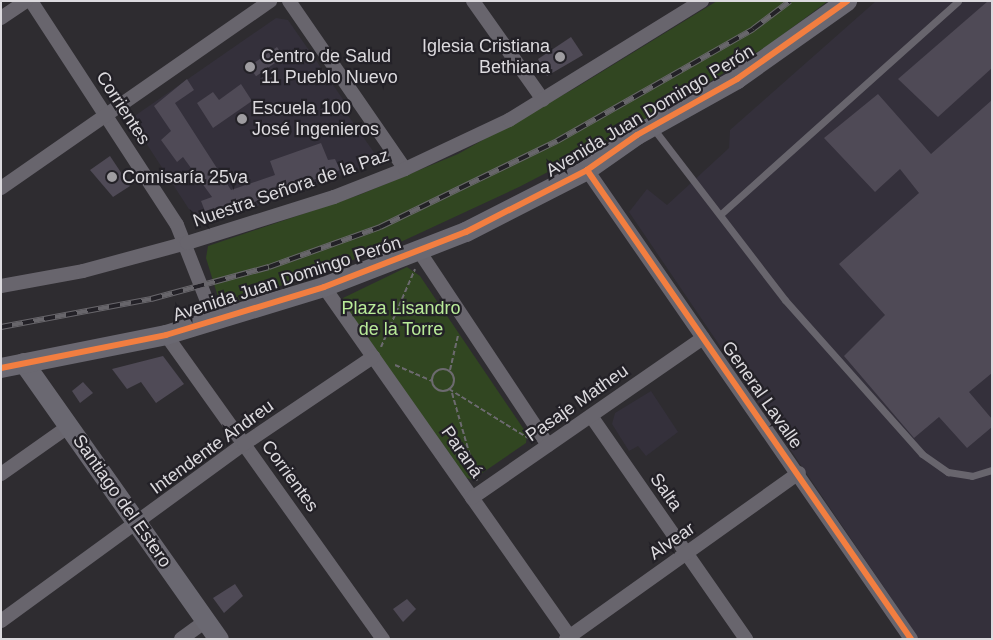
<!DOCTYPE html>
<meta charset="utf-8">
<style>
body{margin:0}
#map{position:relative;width:993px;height:640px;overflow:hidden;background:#2e2c30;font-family:Helvetica,sans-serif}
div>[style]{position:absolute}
.built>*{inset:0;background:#34303b}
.green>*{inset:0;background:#314621}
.building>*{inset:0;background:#4f4a56;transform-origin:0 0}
.path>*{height:2px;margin-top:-1px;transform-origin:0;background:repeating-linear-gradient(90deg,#6c6a6f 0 5px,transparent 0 7.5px)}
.path>.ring{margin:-1px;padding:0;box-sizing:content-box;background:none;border:2px solid #6c6a6f;border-radius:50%}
.lane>*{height:7px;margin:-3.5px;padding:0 3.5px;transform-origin:3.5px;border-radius:3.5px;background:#68656d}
.street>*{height:14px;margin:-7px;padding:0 7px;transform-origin:7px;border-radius:7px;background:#68656d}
.secondary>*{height:20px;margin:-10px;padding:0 10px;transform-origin:10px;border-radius:10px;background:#6a6871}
.rail>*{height:5.5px;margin-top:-2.75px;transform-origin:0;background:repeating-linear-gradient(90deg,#232127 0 11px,#68666b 0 22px);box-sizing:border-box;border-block:1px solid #68666b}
.cycleway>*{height:6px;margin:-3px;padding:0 3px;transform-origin:3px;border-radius:3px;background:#f27e40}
.dots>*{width:14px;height:14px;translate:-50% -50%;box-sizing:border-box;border:2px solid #232127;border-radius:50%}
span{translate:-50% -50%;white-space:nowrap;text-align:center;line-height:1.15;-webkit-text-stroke:4.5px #232127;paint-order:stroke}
.poi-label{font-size:18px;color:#dcdade}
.right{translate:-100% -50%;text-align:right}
.left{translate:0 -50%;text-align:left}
.street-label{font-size:18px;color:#dcdade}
.park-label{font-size:18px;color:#b9eb99}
.frame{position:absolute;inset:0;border:2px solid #dcdade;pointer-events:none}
</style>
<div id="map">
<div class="built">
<div style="clip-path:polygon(876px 1px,992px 1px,992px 639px,919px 639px,629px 212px,647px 189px,667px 205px,729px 148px,730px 130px)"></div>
<div style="clip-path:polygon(276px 18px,288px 20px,349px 108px,345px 111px,380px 161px,208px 224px,196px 220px,133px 123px,136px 115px)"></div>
<div style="clip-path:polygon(651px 391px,678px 432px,646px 456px,638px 446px,629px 451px,612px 424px,615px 413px)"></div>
</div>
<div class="green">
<div style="clip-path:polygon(717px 1px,828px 1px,770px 44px,652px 118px,519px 187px,392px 246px,246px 298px,225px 303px,218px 297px,206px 258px,208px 246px,359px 195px,458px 154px,577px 87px)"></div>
<div style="clip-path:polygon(407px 267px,420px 276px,527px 434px,526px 443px,472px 480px,463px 476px,342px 307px,343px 298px)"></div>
</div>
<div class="building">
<div style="clip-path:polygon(988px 1px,992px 1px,992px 68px,938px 117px,898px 79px)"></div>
<div style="clip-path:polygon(571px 37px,583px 55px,547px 76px,538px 59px)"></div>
<div style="left:277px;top:47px;width:12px;height:34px;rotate:55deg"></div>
<div style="clip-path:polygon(187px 79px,194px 90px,175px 103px,231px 190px,275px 175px,270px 161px,321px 143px,328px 160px,335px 159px,340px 170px,208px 219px,201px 201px,212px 197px,183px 157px,177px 162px,161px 140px,171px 131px,154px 106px)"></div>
<div style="clip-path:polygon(241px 84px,252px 101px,213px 128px,197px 103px,213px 92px,219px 100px)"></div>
<div style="clip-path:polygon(878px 94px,931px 154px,992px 100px,992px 373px,969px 392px,992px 419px,992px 427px,967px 448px,939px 417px,914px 438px,844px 356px,885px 315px,839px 264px,919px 193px,900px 169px,875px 192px,824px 138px)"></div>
<div style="clip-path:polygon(110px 156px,130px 186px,113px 197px,90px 170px)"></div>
<div style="clip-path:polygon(163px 356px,184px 384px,156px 403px,141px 382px,127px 389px,112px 369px)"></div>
<div style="clip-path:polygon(83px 382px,93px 393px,80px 403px,72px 391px)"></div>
<div style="clip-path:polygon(235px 584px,243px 596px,224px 613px,213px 598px)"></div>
<div style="clip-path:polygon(407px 599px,416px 609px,403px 622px,393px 609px)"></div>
</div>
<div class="path">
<div style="left:381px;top:347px;width:85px;rotate:-66.4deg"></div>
<div style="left:395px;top:365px;width:40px;rotate:23.4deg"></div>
<div class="ring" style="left:432px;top:369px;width:20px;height:20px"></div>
<div style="left:450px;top:370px;width:37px;rotate:-77deg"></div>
<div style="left:449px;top:389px;width:93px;rotate:31.8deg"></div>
<div style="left:452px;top:393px;width:91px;rotate:74deg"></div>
</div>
<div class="lane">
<div style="left:653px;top:128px;width:217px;rotate:52.5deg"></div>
<div style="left:785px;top:300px;width:206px;rotate:48.3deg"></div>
<div style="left:922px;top:454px;width:32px;rotate:35deg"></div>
<div style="left:948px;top:472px;width:24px;rotate:9deg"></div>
<div style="left:972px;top:476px;width:21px;rotate:-17deg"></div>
<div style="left:722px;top:213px;width:317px;rotate:-41.9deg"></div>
</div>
<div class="street">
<div style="left:31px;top:1px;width:267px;rotate:56.9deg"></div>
<div style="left:177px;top:225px;width:101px;rotate:68.5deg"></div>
<div style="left:289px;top:1px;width:204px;rotate:55.4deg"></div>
<div style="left:473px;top:1px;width:121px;rotate:54.7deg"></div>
<div style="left:1px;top:18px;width:30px;rotate:-34deg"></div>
<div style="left:587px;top:170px;width:570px;rotate:55.36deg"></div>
<div style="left:1px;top:188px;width:328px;rotate:-34.8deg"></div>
<div style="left:419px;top:251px;width:233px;rotate:56.4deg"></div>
<div style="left:1px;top:286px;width:83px;rotate:-10.4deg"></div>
<div style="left:83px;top:271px;width:108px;rotate:-15.1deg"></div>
<div style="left:187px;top:243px;width:154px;rotate:-17.4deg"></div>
<div style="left:334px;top:197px;width:76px;rotate:-21.5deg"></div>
<div style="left:405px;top:169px;width:115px;rotate:-25.2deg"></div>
<div style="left:509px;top:120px;width:227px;rotate:-31.7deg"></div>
<div style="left:324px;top:287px;width:430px;rotate:54.9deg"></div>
<div style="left:166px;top:335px;width:374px;rotate:54.5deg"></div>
<div style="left:591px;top:416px;width:272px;rotate:55.2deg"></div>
<div style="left:1px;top:474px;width:83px;rotate:-35.2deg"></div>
<div style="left:472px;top:498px;width:281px;rotate:-34.7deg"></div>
<div style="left:1px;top:621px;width:301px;rotate:-36.1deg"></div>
<div style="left:244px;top:444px;width:156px;rotate:-34deg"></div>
<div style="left:181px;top:639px;width:31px;rotate:-36deg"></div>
<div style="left:566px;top:639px;width:286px;rotate:-35.5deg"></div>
</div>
<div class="secondary">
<div style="left:24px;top:363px;width:338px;rotate:54.8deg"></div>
<div style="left:1px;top:368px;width:168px;rotate:-11.3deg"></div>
<div style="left:166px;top:335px;width:165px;rotate:-16.9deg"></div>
<div style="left:324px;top:287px;width:152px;rotate:-21.2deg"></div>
<div style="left:466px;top:232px;width:136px;rotate:-27.1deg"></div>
<div style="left:587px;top:170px;width:61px;rotate:-35deg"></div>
<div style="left:637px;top:135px;width:115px;rotate:-29.2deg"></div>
<div style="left:737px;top:79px;width:135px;rotate:-35.3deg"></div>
</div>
<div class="rail">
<div style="left:1px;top:327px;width:153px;rotate:-10.6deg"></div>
<div style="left:151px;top:299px;width:122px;rotate:-15.2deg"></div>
<div style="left:269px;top:267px;width:118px;rotate:-19.8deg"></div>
<div style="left:380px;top:227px;width:197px;rotate:-25.9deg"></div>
<div style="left:557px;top:141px;width:226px;rotate:-29.7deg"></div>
<div style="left:753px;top:29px;width:46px;rotate:-37.1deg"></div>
</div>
<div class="cycleway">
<div style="left:587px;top:170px;width:570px;rotate:55.36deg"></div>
<div style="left:1px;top:368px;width:168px;rotate:-11.3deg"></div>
<div style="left:166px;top:335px;width:165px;rotate:-16.9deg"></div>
<div style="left:324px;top:287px;width:152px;rotate:-21.2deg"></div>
<div style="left:466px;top:232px;width:136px;rotate:-27.1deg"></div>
<div style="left:587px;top:170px;width:61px;rotate:-35deg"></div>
<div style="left:637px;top:135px;width:115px;rotate:-29.2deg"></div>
<div style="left:737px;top:79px;width:135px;rotate:-35.3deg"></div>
</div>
<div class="dots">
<div style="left:560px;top:57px;background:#9f9da1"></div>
<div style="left:250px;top:67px;background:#9f9da1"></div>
<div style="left:242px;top:119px;background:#9f9da1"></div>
<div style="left:112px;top:177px;background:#9f9da1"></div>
</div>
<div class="poi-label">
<span class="right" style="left:550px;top:57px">Iglesia Cristiana<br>Bethiana</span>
<span class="left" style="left:261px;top:67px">Centro de Salud<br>11 Pueblo Nuevo</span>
<span class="left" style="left:252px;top:119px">Escuela 100<br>José Ingenieros</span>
<span class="left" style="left:122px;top:177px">Comisaría 25va</span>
</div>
<div class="street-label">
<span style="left:123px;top:108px;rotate:57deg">Corrientes</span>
<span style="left:650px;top:111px;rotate:-31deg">Avenida Juan Domingo Perón</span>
<span style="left:291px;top:188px;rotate:-19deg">Nuestra Señora de la Paz</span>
<span style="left:287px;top:279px;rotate:-18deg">Avenida Juan Domingo Perón</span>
<span style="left:762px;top:395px;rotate:55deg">General Lavalle</span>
<span style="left:577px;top:403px;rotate:-35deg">Pasaje Matheu</span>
<span style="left:212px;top:447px;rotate:-36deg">Intendente Andreu</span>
<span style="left:462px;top:452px;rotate:55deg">Paraná</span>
<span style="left:290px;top:476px;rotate:54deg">Corrientes</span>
<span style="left:666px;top:492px;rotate:55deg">Salta</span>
<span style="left:122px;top:501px;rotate:55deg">Santiago del Estero</span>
<span style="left:672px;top:541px;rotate:-35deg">Alvear</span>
</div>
<div class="park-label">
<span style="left:401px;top:319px">Plaza Lisandro<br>de la Torre</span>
</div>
<div class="frame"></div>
</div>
